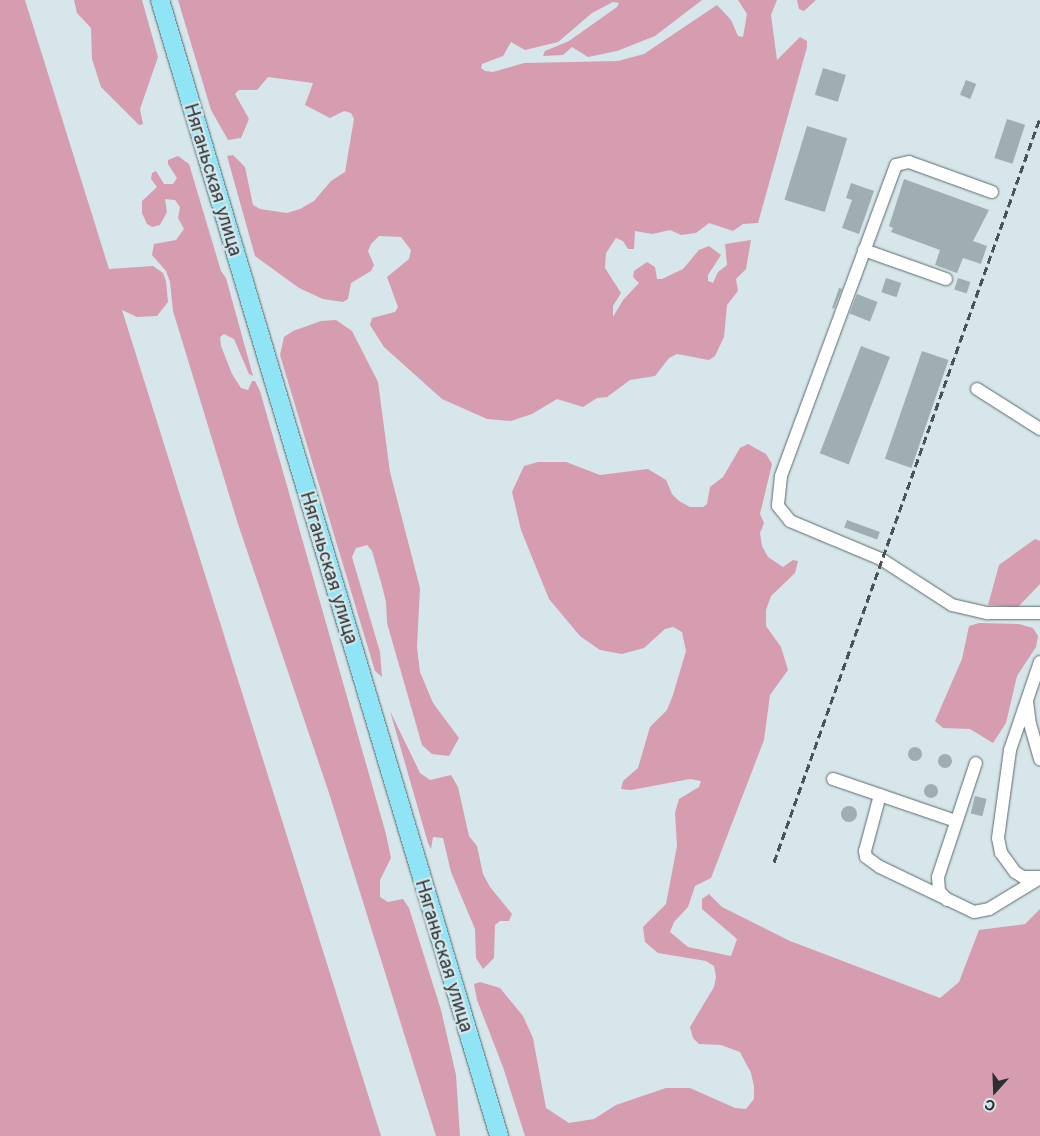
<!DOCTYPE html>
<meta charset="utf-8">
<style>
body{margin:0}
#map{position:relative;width:1040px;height:1136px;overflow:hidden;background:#d6e6ea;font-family:Inter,sans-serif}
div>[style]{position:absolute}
.green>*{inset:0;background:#d69cb0}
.building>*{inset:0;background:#9faeb2;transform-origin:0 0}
.round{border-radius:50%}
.roads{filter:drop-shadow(0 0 1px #5c6a6d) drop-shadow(0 0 1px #5c6a6d)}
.minor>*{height:12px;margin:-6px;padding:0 6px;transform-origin:6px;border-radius:6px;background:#fff}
.highway>*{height:18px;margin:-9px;padding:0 9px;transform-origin:9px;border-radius:9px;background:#8fe4f5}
.rail>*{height:3px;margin-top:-1.5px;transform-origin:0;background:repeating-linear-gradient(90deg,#4a5254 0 8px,transparent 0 12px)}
span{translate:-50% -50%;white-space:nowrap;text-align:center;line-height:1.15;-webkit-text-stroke:4.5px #d6e6ea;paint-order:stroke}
.street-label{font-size:18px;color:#2a3031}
.north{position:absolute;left:970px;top:1066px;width:50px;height:50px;-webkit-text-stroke:4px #d6e6ea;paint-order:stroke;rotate:200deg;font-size:14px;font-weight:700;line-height:20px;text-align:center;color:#2a3031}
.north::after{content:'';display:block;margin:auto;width:18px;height:22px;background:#2a3031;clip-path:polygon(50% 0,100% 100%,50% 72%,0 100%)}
</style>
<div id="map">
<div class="green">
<div style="clip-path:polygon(0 0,25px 0,109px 269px,153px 266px,163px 273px,166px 281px,168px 302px,157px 316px,137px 317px,122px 310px,381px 1136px,0 1136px)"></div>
<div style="clip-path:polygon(74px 0,142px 0,158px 57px,140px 109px,143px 124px,139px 125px,101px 87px,92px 59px,91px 28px,77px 13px)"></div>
<div style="clip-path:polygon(178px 0,702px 0,655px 36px,617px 51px,588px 57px,572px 47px,563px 55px,543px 56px,545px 51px,569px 41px,617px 7px,619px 3px,613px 2px,592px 13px,558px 42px,525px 50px,511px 42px,503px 56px,482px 64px,481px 68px,485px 71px,493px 72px,524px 63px,618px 61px,644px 54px,717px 5px,731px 20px,738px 36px,743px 37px,747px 14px,738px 0,777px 0,771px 15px,777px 60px,800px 37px,807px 41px,807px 47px,758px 223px,743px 224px,733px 231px,709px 223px,696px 233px,681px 235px,670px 230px,652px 234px,635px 231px,634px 249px,628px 249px,623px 241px,616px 238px,606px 253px,605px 268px,621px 293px,613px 306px,613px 317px,623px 300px,639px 283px,633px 277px,634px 271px,647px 262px,655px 267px,657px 279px,662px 279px,683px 269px,699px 250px,709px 246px,721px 255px,708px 275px,708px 281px,713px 283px,718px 272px,727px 265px,725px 244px,751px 240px,746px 269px,736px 279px,738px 291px,727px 305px,724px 337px,715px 356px,709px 360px,677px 354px,669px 358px,655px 376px,630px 380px,607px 397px,597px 398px,583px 407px,557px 399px,532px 414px,511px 421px,487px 419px,442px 399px,384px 347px,370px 325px,372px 318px,395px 312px,398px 307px,387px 277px,409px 259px,411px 250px,401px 237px,379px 236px,371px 244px,368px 251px,374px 265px,371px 271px,351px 283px,348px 299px,343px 302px,323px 299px,299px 288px,255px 256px,227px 156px,233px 155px,245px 167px,253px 205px,260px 209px,287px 213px,300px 209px,314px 201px,331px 181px,345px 172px,354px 119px,351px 113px,344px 111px,330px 118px,305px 105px,313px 83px,268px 77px,257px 90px,239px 90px,235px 94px,249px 119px,241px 138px,228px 140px,211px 110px)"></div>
<div style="clip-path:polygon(797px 0,816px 0,804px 11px,799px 9px)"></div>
<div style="clip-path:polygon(178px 156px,189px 164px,221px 271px,226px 278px,253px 376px,249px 374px,234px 339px,224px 334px,220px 337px,221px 346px,232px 374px,241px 388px,248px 390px,252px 381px,255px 381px,260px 391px,386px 834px,391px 858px,380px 880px,380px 897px,388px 902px,403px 899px,409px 908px,441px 1010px,456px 1075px,460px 1136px,436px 1136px,329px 793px,238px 524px,173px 311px,170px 282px,166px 271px,152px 255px,154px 244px,176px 240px,184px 229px,178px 218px,180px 207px,175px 200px,165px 199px,167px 212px,160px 225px,152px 227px,147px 224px,142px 213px,142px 201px,157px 187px,151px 179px,152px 173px,156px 171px,164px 184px,173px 184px,177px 178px,168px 164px,168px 160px)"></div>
<div style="clip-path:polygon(336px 320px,352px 331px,378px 382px,390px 472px,420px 588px,417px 647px,420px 672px,433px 703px,459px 738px,449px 756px,432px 754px,422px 745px,387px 623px,386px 602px,381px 582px,372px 551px,367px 545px,356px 548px,352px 557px,380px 652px,382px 677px,375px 671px,280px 355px,284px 337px,293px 331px,321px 321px)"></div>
<div style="clip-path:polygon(748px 444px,766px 454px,772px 464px,760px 514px,764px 523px,760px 533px,762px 546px,768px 557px,783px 567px,793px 560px,798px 561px,795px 573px,771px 596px,766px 610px,766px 626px,781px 647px,788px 670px,770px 695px,764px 740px,711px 878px,695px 886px,688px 907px,674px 922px,670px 932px,688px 947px,731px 956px,737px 939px,702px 909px,702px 899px,709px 894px,722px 907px,790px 941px,940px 998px,959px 982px,979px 930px,1025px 924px,1040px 909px,1040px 1136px,525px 1136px,503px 1067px,477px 1000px,474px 984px,480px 982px,500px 988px,523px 1016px,533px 1038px,546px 1108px,569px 1123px,594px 1119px,616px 1105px,666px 1088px,690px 1088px,735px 1108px,746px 1109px,754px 1099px,754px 1086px,751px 1073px,740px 1052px,721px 1045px,699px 1044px,693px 1038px,690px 1027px,714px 987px,716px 977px,714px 966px,706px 961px,658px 953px,645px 942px,643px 927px,666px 904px,677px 846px,675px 813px,679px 799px,699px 787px,701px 781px,690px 779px,631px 790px,621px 789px,623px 781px,638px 768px,650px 727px,667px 710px,673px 695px,686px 651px,682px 632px,673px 627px,665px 629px,644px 648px,622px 654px,600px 650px,580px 636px,549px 599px,521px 530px,512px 492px,524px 466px,538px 462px,566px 462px,600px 475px,648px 469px,666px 480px,672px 494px,679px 501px,690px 507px,703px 507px,707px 504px,710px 487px,723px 477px,740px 448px)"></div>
<div style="clip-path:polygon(1035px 539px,1040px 541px,1040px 584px,1018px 607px,988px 605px,999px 565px)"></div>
<div style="clip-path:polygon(979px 623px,1019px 624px,1033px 628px,1038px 636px,1036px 647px,1017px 676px,1006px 723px,993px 743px,970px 729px,943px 728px,935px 721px,962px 659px,969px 626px)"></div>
<div style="clip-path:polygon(390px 711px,420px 773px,430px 780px,451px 775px,458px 787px,469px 836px,477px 846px,483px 874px,490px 887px,512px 914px,509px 921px,500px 921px,495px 925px,494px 958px,483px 969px,476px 958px,475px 929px,451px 872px,443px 838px,433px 837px,431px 849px,428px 843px)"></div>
</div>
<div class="building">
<div style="left:823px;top:68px;width:24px;height:28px;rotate:17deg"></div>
<div style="left:966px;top:80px;width:11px;height:16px;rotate:22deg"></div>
<div style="left:1007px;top:119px;width:19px;height:41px;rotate:18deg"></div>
<div style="left:807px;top:126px;width:42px;height:77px;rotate:17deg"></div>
<div style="clip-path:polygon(904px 179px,989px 210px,973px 241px,987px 246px,981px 264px,963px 258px,957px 273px,935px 265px,940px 250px,891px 232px,893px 228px,889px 226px)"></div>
<div style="clip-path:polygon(851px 183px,874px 191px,859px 234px,842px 228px,852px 200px,846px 198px)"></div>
<div style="left:886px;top:278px;width:16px;height:15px;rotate:18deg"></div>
<div style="left:958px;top:278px;width:13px;height:12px;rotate:18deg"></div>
<div style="clip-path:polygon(839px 288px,842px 289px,834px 309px,832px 308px)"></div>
<div style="left:857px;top:294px;width:22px;height:21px;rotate:21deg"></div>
<div style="left:861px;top:346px;width:31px;height:115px;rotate:21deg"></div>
<div style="left:922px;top:351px;width:28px;height:114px;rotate:19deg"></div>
<div style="left:847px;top:520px;width:35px;height:8px;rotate:20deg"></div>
<div class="round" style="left:908px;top:747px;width:14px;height:14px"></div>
<div class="round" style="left:938px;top:754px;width:14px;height:14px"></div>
<div class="round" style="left:924px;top:784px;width:14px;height:14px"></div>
<div style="left:975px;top:796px;width:12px;height:18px;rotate:14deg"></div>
<div class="round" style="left:841px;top:806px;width:16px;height:16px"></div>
</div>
<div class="roads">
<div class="minor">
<div style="left:992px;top:192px;width:88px;rotate:-160.1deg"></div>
<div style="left:909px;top:162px;width:13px;rotate:167deg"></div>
<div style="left:896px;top:165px;width:332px;rotate:110.3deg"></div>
<div style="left:781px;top:476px;width:30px;rotate:96deg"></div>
<div style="left:778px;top:506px;width:19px;rotate:51deg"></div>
<div style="left:790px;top:521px;width:99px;rotate:22.7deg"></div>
<div style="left:881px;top:559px;width:85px;rotate:32.9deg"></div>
<div style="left:952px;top:605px;width:37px;rotate:13deg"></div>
<div style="left:988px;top:613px;width:52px"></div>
<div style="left:864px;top:250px;width:87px;rotate:19.5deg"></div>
<div style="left:977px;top:389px;width:75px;rotate:32.4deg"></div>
<div style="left:1027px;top:701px;width:23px;rotate:83deg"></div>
<div style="left:1030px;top:724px;width:37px;rotate:74deg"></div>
<div style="left:833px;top:779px;width:130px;rotate:18.9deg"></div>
<div style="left:880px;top:795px;width:58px;rotate:105deg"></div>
<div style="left:865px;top:851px;width:6px;rotate:81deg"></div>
<div style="left:866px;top:857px;width:17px;rotate:36deg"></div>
<div style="left:880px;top:867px;width:104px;rotate:25.6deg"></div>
<div style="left:974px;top:912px;width:15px;rotate:-11deg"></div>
<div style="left:989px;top:909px;width:60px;rotate:-31.3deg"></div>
<div style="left:1039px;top:877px;width:16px;rotate:180deg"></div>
<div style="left:1023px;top:877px;width:9px;rotate:-148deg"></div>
<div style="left:1015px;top:872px;width:24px;rotate:-126deg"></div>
<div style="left:1001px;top:853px;width:15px;rotate:-101deg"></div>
<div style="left:998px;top:838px;width:89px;rotate:-82.2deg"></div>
<div style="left:1010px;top:750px;width:93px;rotate:-71.2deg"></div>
<div style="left:947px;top:900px;width:12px;rotate:-132deg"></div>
<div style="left:939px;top:891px;width:14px;rotate:-94deg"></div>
<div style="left:938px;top:877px;width:120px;rotate:-71.6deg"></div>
</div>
<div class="highway">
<div style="left:160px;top:0;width:1186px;rotate:73.38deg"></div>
</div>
</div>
<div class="rail">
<div style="left:774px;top:862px;width:790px;rotate:-70.33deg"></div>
</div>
<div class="street-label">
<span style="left:213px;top:180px;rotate:73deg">Няганьская улица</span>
<span style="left:329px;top:568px;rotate:73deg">Няганьская улица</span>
<span style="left:444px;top:956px;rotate:73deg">Няганьская улица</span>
</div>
<div class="north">С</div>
</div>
